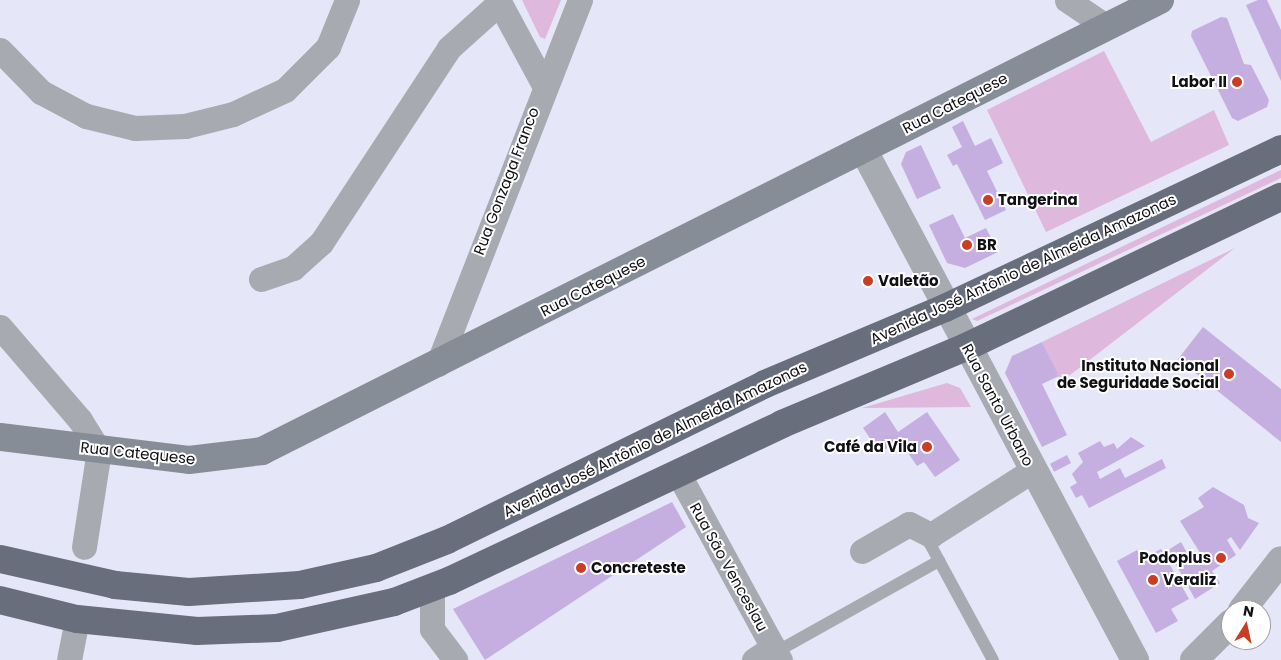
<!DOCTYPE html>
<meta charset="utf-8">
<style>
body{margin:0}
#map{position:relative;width:1281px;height:660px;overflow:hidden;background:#e5e6f7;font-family:Poppins,sans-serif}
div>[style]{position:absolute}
.green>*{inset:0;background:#deb8dd}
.building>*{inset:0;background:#c5afe0;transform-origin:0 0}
.service>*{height:12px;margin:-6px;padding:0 6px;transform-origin:6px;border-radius:6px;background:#a7abb1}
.minor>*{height:25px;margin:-12.5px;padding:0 12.5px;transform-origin:12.5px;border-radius:12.5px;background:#a7abb1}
.tertiary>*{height:28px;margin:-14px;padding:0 14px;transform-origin:14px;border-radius:14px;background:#a7abb1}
.secondary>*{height:28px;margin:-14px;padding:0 14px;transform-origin:14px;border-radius:14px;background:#878d97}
.trunk>*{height:28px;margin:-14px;padding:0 14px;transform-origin:14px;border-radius:14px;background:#686e7b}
.dots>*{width:14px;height:14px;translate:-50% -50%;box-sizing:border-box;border:2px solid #fff;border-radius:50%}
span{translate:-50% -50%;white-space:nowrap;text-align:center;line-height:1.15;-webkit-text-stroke:4px #fff;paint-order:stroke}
.poi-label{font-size:15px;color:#101016;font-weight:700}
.right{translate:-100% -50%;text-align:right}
.left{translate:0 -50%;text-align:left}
.street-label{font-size:15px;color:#101016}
.north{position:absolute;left:1221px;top:600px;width:50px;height:50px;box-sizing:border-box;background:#fff;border:1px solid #9f9fa2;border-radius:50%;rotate:10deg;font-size:14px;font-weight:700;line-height:20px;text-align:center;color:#101016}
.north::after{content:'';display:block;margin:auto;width:18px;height:22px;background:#c93d25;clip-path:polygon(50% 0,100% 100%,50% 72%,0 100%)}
</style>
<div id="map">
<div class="green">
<div style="clip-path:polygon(522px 0,561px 0,545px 39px,540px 37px)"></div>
<div style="clip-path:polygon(1104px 51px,1151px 142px,1214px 110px,1229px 145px,1046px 232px,987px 110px)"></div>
<div style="clip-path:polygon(1281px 170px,1281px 178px,977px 321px,972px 319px)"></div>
<div style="clip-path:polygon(1235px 248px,1061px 382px,1042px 342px)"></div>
<div style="clip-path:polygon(947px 383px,960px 388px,971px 407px,862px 408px)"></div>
</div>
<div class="building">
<div style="clip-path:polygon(1258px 0,1267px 0,1281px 30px,1281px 81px,1246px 5px)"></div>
<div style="clip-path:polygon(1221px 17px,1227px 18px,1244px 64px,1251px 65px,1269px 100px,1267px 107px,1238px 121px,1232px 118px,1191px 36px,1192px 31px)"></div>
<div style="clip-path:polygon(963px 121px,975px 146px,991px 138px,1003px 163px,987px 171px,1006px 210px,985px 220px,957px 164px,953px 166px,947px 155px,962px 147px,952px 127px)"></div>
<div style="clip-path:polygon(921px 145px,941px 188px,917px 199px,901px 164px,906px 152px)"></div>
<div style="clip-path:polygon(953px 214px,965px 238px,986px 228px,998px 252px,965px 268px,947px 263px,929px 225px)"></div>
<div style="clip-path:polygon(1203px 327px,1281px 389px,1281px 442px,1178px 359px)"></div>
<div style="clip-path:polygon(1042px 342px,1059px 376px,1042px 384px,1067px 435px,1042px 447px,1005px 373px,1012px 356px)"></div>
<div style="clip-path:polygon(885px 412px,898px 432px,927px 412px,960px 460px,935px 477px,924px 462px,917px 466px,899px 440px,880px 453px,863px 428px)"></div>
<div style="clip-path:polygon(1131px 437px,1145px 446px,1097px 472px,1100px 479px,1120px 468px,1125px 478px,1162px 459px,1166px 468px,1089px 508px,1082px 495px,1076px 498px,1070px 487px,1077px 483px,1072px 474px,1083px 462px,1078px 453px,1100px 441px,1104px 447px,1114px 443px,1117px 449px)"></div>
<div style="left:1067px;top:455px;width:9px;height:19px;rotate:63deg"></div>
<div style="clip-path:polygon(1213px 487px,1244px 505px,1248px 518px,1259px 523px,1240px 550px,1231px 537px,1227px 540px,1236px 555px,1212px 571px,1220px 583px,1195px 599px,1168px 550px,1181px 542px,1194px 565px,1204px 559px,1180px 521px,1204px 507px,1198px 498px)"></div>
<div style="clip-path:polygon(672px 502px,686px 527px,485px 660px,453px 609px)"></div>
<div style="clip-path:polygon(1161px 549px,1189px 599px,1171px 609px,1178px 621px,1156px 633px,1117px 561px,1137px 550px,1142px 559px)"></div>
</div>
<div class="service">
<div style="left:931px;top:535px;width:9px;rotate:96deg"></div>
<div style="left:930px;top:544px;width:132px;rotate:61.5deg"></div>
<div style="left:776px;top:652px;width:187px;rotate:-29.2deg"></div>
</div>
<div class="minor">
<div style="left:498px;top:0;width:97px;rotate:61.6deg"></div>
<div style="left:1067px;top:0;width:48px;rotate:34deg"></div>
<div style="left:0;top:50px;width:59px;rotate:45.7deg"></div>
<div style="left:41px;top:92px;width:51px;rotate:28.1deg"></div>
<div style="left:86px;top:116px;width:50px;rotate:13.8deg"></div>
<div style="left:135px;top:128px;width:50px;rotate:-2.3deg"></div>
<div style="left:185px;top:126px;width:49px;rotate:-14deg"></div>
<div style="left:233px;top:114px;width:57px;rotate:-24.8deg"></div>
<div style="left:285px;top:90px;width:61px;rotate:-45deg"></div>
<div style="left:328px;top:47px;width:51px;rotate:-68deg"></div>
<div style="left:261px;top:279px;width:34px;rotate:-19deg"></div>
<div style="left:293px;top:268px;width:38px;rotate:-42deg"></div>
<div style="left:321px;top:243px;width:233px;rotate:-56.7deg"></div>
<div style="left:449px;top:48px;width:67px;rotate:-42deg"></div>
<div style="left:0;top:327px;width:123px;rotate:49.3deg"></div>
<div style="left:80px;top:420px;width:36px;rotate:58deg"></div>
<div style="left:99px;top:450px;width:98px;rotate:98.8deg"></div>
<div style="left:438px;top:364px;width:391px;rotate:-68.7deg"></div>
<div style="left:678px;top:473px;width:213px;rotate:61.4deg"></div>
<div style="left:862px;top:551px;width:54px;rotate:-29.9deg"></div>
<div style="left:909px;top:524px;width:25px;rotate:27deg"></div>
<div style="left:931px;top:535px;width:121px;rotate:-32.5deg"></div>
<div style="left:432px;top:589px;width:40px;rotate:90deg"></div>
<div style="left:432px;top:629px;width:39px;rotate:53deg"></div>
<div style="left:69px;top:660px;width:42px;rotate:-79deg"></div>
<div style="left:754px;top:660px;width:23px;rotate:-34deg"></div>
</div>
<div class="tertiary">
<div style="left:863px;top:149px;width:579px;rotate:61.97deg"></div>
<div style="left:1242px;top:610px;width:63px;rotate:-52deg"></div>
<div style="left:1194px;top:660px;width:52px;rotate:-45deg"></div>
</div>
<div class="secondary">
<div style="left:0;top:437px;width:190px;rotate:6.9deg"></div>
<div style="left:189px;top:460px;width:74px;rotate:-7deg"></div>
<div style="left:262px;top:451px;width:1005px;rotate:-26.67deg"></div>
</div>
<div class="trunk">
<div style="left:0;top:559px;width:118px;rotate:12.7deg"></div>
<div style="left:115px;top:585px;width:74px;rotate:5.4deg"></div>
<div style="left:189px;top:592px;width:111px;rotate:-3.6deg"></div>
<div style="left:300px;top:585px;width:78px;rotate:-12.6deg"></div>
<div style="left:376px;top:568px;width:76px;rotate:-21.5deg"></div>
<div style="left:447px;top:540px;width:354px;rotate:-26.1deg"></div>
<div style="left:765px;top:384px;width:195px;rotate:-22.9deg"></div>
<div style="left:945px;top:308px;width:372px;rotate:-25.3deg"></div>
<div style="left:0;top:600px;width:79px;rotate:13.9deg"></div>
<div style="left:77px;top:619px;width:121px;rotate:5.7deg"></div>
<div style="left:197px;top:631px;width:80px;rotate:-2.1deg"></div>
<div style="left:277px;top:628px;width:120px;rotate:-12.5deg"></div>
<div style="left:394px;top:602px;width:59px;rotate:-20.9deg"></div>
<div style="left:449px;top:581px;width:368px;rotate:-25.2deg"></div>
<div style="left:782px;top:424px;width:199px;rotate:-22.7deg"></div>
<div style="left:966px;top:347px;width:349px;rotate:-25.5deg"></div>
</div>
<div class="dots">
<div style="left:1237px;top:82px;background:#c93d25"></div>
<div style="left:988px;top:200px;background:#c93d25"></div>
<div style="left:967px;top:245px;background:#c93d25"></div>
<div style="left:868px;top:281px;background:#c93d25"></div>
<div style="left:1229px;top:374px;background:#c93d25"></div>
<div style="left:927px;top:447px;background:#c93d25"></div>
<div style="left:1221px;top:558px;background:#c93d25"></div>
<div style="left:581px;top:568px;background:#c93d25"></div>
<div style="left:1153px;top:580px;background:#c93d25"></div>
</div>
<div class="poi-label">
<span class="right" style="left:1227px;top:82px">Labor II</span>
<span class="left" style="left:998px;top:200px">Tangerina</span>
<span class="left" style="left:977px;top:245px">BR</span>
<span class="left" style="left:878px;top:281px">Valetão</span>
<span class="right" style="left:1219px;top:374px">Instituto Nacional<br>de Seguridade Social</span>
<span class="right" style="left:917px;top:447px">Café da Vila</span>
<span class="right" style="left:1211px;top:558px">Podoplus</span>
<span class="left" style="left:591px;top:568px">Concreteste</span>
<span class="left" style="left:1163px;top:580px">Veraliz</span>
</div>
<div class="street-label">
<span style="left:955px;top:103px;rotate:-27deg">Rua Catequese</span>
<span style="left:506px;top:181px;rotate:-69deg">Rua Gonzaga Franco</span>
<span style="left:1023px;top:269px;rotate:-25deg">Avenida José Antônio de Almeida Amazonas</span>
<span style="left:593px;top:286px;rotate:-27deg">Rua Catequese</span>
<span style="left:998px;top:405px;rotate:62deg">Rua Santo Urbano</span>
<span style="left:655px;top:439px;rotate:-26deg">Avenida José Antônio de Almeida Amazonas</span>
<span style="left:138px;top:453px;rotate:6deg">Rua Catequese</span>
<span style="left:729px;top:567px;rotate:61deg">Rua São Venceslau</span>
</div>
<div class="north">N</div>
</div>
